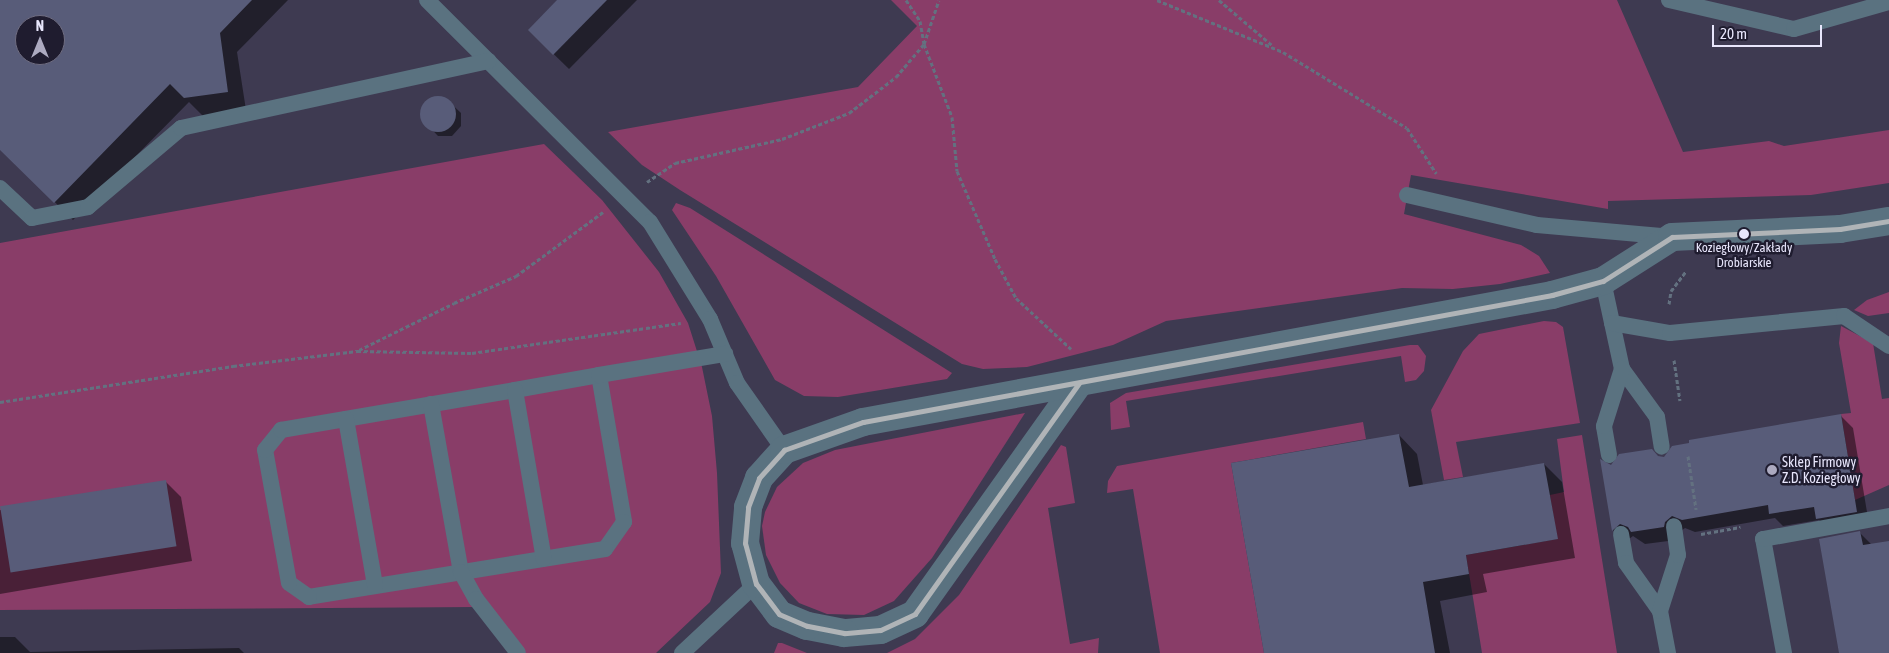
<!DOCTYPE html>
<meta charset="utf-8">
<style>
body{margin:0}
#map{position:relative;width:1889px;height:653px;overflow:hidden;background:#3e3a51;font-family:"Asap Condensed",sans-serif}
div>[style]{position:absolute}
.green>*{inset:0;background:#893d68}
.shadow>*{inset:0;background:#0007}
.building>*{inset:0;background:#585c79;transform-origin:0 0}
.round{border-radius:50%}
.path>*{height:3px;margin-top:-1.5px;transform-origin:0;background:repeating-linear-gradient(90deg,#637180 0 4px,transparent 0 6.5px)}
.service>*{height:16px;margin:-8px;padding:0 8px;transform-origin:8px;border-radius:8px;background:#5a7280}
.minor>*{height:28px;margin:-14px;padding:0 14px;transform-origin:14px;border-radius:14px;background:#5a7280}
.bus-1>*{height:5px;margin:-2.5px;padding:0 2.5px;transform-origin:2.5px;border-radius:2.5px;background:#b0b4b7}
.dots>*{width:14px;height:14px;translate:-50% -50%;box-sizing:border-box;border:2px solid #1f1c2f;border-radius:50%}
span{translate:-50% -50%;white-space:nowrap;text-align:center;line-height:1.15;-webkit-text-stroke:5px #1f1c2f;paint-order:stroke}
.bus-label{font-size:13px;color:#e8e6fc}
.poi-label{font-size:14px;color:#e8e6fc}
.left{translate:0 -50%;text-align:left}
.north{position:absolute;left:15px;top:15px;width:50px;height:50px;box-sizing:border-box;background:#1f1c2f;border:1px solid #6f6d81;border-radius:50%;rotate:0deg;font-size:14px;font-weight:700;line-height:20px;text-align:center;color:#e8e6fc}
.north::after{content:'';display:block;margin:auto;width:18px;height:22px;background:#acaac0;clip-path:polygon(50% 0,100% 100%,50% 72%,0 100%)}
.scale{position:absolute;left:1712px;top:25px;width:110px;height:22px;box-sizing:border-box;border:2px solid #e8e6fc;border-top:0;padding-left:6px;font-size:15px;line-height:18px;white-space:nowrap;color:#e8e6fc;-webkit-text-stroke:4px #1f1c2f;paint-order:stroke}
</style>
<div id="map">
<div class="green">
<div style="clip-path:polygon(891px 0,1617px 0,1683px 152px,1769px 141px,1784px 146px,1889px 130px,1889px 183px,1811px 195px,1608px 201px,1608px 209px,1411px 175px,1404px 214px,1521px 245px,1539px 256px,1550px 273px,1500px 284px,1453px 289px,1402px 288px,1166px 321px,1113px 345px,1027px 367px,983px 369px,962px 364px,680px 190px,642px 165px,608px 132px,858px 87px,917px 26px)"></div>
<div style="clip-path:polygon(544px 144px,602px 200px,659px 272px,688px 323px,702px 367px,712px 416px,717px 473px,721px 573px,710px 602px,656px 653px,513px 653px,477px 607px,0 610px,0 243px)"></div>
<div style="clip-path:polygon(676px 203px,690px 208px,952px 373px,947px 379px,838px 397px,804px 396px,775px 380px,716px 276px,672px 210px)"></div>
<div style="clip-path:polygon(1889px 292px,1889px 313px,1868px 316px,1854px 310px,1867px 300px)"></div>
<div style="clip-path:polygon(1544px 321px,1556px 322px,1563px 327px,1580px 423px,1456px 442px,1463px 477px,1444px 480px,1431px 410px,1463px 351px,1479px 334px)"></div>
<div style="clip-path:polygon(1841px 326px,1873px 343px,1882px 399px,1889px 398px,1889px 485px,1855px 500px,1841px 414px,1851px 413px,1839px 343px)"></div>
<div style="clip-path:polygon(1410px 345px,1418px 345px,1426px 356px,1424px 371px,1416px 380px,1405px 382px,1401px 356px,1126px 401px,1130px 427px,1111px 430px,1110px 403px,1126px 393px)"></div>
<div style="clip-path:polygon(1025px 413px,932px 558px,894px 601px,864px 615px,827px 614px,799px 603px,780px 583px,766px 555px,762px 526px,765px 512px,777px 487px,803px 463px,835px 450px)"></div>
<div style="clip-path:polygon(1363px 422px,1366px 439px,1231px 463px,1264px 653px,1160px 653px,1133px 489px,1107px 493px,1108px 481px,1117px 466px)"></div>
<div style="clip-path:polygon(1582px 435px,1617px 653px,1482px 653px,1466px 555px,1557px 539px,1550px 495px,1564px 492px,1557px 439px)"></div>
<div style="clip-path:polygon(1061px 445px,1066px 447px,1075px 503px,1048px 508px,1070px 644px,1099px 638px,1098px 653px,887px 653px,915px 639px,959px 595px)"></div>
<div style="clip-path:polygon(778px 643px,782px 643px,807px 653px,774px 653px)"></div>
</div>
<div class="shadow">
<div style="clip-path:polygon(evenodd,0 0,288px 0,237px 52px,246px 110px,203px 116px,189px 102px,73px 220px,0 148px,0 0,25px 25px,55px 25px,55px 55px,25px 55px,25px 25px)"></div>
<div style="clip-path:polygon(559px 0,637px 0,569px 69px,529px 30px)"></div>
<div style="clip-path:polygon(432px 98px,445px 98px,461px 113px,461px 126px,452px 136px,438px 136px,423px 120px,423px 107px)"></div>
<div style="clip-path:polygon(1840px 415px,1853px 428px,1869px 524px,1830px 531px,1819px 520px,1783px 526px,1775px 518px,1695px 532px,1685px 528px,1677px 534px,1676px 540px,1645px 544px,1633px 536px,1625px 542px,1613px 530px,1612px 466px,1665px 458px)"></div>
<div style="clip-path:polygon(1399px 435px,1417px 454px,1423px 485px,1544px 464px,1562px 482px,1575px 558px,1483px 574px,1487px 592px,1440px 601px,1450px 653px,1266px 653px)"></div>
<div style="clip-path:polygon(165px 481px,181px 497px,192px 561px,0 594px,0 510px)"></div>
<div style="clip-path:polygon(1860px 533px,1872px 545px,1889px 542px,1889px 653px,1840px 653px)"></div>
<div style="clip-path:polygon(0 637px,15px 637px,30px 652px,239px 648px,244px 653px,0 653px)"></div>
</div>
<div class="building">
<div style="clip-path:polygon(evenodd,0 0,252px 0,220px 33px,228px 92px,184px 98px,170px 84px,54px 203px,0 150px,0 0,25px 25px,55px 25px,55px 55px,25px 55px,25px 25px)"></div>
<div style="clip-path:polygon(557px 0,607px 0,553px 55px,528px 30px)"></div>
<div class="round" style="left:420px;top:96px;width:36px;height:36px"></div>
<div style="clip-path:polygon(1841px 414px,1857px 512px,1816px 519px,1814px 507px,1769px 514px,1768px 505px,1682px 520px,1672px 516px,1665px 522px,1664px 527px,1631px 532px,1628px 527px,1620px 524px,1612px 531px,1600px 459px,1611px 465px,1619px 454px,1652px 449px,1658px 456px,1664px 457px,1672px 446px,1689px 443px,1689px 440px)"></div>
<div style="clip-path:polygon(1399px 434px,1409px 487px,1544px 463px,1558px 539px,1466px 555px,1469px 574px,1423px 582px,1435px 653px,1264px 653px,1231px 463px)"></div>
<div style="left:166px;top:480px;width:67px;height:168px;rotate:81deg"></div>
<div style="clip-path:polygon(1860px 531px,1863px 545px,1889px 541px,1889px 653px,1839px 653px,1819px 539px)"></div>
</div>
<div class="path">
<div style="left:906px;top:0;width:25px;rotate:56deg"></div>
<div style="left:920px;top:21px;width:23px;rotate:80deg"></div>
<div style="left:924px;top:44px;width:78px;rotate:69deg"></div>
<div style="left:952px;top:117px;width:54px;rotate:84.7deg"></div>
<div style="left:957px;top:171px;width:96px;rotate:66.6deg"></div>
<div style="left:995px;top:259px;width:44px;rotate:61.7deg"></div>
<div style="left:1016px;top:298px;width:75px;rotate:42.8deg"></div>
<div style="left:1157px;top:0;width:136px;rotate:22.4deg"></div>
<div style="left:1283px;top:52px;width:145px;rotate:31.5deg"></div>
<div style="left:1407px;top:128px;width:54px;rotate:57.2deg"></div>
<div style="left:1219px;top:0;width:71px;rotate:40.4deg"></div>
<div style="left:647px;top:182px;width:34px;rotate:-34deg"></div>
<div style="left:675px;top:163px;width:110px;rotate:-12.6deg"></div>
<div style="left:782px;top:139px;width:72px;rotate:-21.2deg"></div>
<div style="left:849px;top:113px;width:59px;rotate:-37.5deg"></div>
<div style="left:896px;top:77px;width:43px;rotate:-49.7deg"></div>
<div style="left:924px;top:44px;width:46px;rotate:-71.2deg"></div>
<div style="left:1669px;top:304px;width:13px;rotate:-81deg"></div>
<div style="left:1671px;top:291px;width:25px;rotate:-53deg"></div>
<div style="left:359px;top:350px;width:106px;rotate:-26.3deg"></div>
<div style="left:454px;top:303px;width:68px;rotate:-23.5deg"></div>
<div style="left:516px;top:276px;width:108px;rotate:-36.3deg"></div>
<div style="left:1674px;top:360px;width:41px;rotate:81.7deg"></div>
<div style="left:0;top:402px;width:236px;rotate:-8.8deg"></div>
<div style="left:233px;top:366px;width:125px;rotate:-6.9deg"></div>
<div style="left:357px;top:351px;width:115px;rotate:1deg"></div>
<div style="left:472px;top:353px;width:211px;rotate:-8.2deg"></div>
<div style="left:1688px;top:456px;width:54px;rotate:81.4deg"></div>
<div style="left:1701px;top:534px;width:40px;rotate:-10deg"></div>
</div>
<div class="service">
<div style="left:427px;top:0;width:315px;rotate:44.9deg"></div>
<div style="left:650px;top:222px;width:114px;rotate:58.3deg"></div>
<div style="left:710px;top:319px;width:69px;rotate:67.1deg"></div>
<div style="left:737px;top:383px;width:82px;rotate:55deg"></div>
<div style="left:1669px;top:0;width:128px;rotate:13.1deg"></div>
<div style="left:1794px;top:29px;width:99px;rotate:-15.9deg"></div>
<div style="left:0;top:188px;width:44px;rotate:43.2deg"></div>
<div style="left:32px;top:218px;width:57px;rotate:-11.1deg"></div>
<div style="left:88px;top:207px;width:122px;rotate:-40.3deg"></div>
<div style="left:181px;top:128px;width:315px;rotate:-12.3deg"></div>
<div style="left:1407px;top:195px;width:133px;rotate:13deg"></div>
<div style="left:1537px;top:225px;width:136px;rotate:5.1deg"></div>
<div style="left:1603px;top:281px;width:90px;rotate:77.8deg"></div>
<div style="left:1622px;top:369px;width:59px;rotate:53.9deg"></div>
<div style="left:1657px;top:417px;width:30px;rotate:81deg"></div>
<div style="left:1612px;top:323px;width:59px;rotate:9.8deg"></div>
<div style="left:1670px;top:333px;width:175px;rotate:-5.6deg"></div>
<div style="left:1844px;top:316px;width:54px;rotate:33.7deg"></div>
<div style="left:599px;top:375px;width:149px;rotate:80.3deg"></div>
<div style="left:624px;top:522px;width:33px;rotate:125deg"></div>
<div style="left:605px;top:549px;width:300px;rotate:170.8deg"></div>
<div style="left:309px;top:597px;width:24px;rotate:-145deg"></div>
<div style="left:289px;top:583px;width:135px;rotate:-100.2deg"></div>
<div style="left:265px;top:450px;width:26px;rotate:-51deg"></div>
<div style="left:281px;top:430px;width:237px;rotate:-9.7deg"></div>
<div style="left:515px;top:390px;width:85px;rotate:-10.1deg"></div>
<div style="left:599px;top:375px;width:128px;rotate:-9.5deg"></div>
<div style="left:515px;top:390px;width:171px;rotate:80.3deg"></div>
<div style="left:431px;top:404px;width:171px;rotate:79.9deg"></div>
<div style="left:461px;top:572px;width:31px;rotate:61deg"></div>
<div style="left:476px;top:599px;width:68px;rotate:52.1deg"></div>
<div style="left:346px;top:419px;width:169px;rotate:80.1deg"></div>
<div style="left:1609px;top:455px;width:29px;rotate:-100deg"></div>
<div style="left:1604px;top:426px;width:60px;rotate:-72.5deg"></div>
<div style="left:1621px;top:534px;width:29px;rotate:80deg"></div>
<div style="left:1626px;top:563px;width:59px;rotate:54.7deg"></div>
<div style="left:1660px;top:611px;width:43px;rotate:79.2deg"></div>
<div style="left:1660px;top:611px;width:59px;rotate:-72.2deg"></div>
<div style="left:1678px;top:555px;width:29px;rotate:-98deg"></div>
<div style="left:682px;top:653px;width:101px;rotate:-43deg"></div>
<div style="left:1784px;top:653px;width:116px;rotate:-100.4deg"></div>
<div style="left:1763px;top:539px;width:128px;rotate:-10.3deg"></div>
</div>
<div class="minor">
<div style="left:1079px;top:383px;width:283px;rotate:125.4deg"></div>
<div style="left:915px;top:614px;width:38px;rotate:155deg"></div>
<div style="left:880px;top:630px;width:36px;rotate:175deg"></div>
<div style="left:844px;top:633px;width:38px;rotate:-169deg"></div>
<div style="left:807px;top:626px;width:30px;rotate:-157deg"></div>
<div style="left:779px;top:614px;width:38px;rotate:-127deg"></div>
<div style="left:756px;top:584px;width:42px;rotate:-105deg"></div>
<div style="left:745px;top:543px;width:36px;rotate:-85deg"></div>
<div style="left:748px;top:507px;width:31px;rotate:-69deg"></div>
<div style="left:759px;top:478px;width:38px;rotate:-48deg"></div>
<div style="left:784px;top:450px;width:84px;rotate:-19.5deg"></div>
<div style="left:863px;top:422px;width:701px;rotate:-10.44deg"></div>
<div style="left:1552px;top:295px;width:53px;rotate:-15.4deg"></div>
<div style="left:1603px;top:281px;width:82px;rotate:-32.5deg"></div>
<div style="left:1672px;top:237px;width:168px;rotate:-2.7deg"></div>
<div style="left:1840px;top:229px;width:50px;rotate:-9.3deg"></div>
</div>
<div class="bus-1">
<div style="left:1079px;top:383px;width:283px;rotate:125.4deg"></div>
<div style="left:915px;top:614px;width:38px;rotate:155deg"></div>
<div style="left:880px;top:630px;width:36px;rotate:175deg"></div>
<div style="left:844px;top:633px;width:38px;rotate:-169deg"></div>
<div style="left:807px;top:626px;width:30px;rotate:-157deg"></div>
<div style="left:779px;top:614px;width:38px;rotate:-127deg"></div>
<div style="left:756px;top:584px;width:42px;rotate:-105deg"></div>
<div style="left:745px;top:543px;width:36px;rotate:-85deg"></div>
<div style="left:748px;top:507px;width:31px;rotate:-69deg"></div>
<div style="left:759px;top:478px;width:38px;rotate:-48deg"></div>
<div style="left:784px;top:450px;width:84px;rotate:-19.5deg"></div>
<div style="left:863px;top:422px;width:701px;rotate:-10.44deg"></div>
<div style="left:1552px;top:295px;width:53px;rotate:-15.4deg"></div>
<div style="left:1603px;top:281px;width:82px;rotate:-32.5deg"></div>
<div style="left:1672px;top:237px;width:168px;rotate:-2.7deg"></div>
<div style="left:1840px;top:229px;width:50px;rotate:-9.3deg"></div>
</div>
<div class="dots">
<div style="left:1744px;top:234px;background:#e8e6fc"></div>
<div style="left:1772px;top:470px;background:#acaac0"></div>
</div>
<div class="bus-label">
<span style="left:1744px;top:256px">Koziegłowy/Zakłady<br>Drobiarskie</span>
</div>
<div class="poi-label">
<span class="left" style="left:1782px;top:470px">Sklep Firmowy<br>Z.D. Koziegłowy</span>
</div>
<div class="north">N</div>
<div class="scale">20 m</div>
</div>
